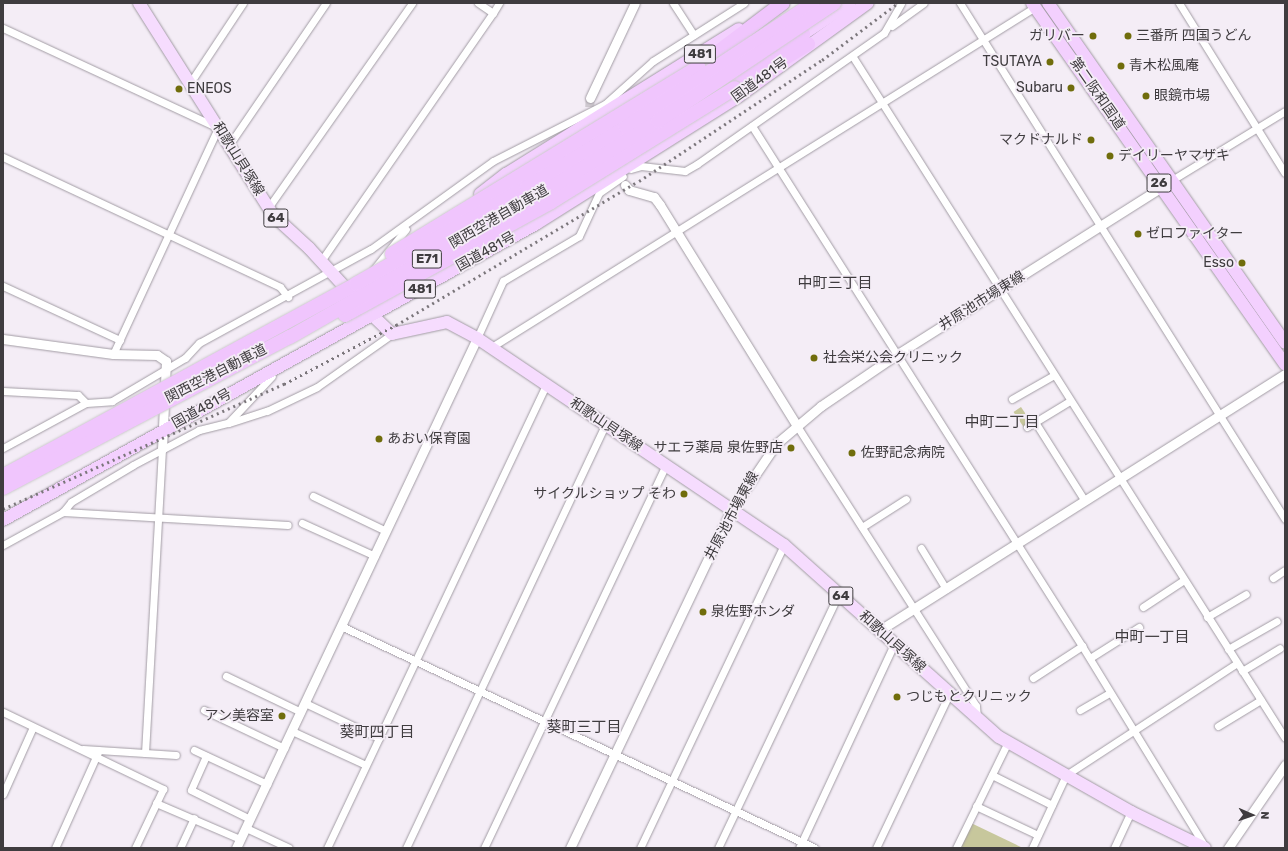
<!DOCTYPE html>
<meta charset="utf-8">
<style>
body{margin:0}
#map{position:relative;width:1288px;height:851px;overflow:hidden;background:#f4edf6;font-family:Rubik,"Noto Sans JP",sans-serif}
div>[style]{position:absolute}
.green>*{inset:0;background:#c7c79c;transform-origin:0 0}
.tertiary-tunnel>*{height:9px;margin-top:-4.5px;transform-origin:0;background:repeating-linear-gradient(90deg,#d0cad1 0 9px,transparent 0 13.5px)}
.roads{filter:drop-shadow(0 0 1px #a29ca4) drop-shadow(0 0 1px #a29ca4)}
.minor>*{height:7px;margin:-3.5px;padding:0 3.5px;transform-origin:3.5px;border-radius:3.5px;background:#fff}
.tertiary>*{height:9px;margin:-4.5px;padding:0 4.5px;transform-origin:4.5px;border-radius:4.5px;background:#fff}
.primary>*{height:12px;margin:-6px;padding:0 6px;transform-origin:6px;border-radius:6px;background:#f6dcfe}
.trunk>*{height:12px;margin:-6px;padding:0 6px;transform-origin:6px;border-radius:6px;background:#f3d0fe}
.motorway>*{height:14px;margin:-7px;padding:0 7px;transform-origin:7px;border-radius:7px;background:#f0c5fd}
.rail>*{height:2.5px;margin-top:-1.25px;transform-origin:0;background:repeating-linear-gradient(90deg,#7a757a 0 2px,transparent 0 6px)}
.bridges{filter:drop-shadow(0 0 1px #cdcccd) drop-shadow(0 0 1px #cdcccd)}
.motorway-bridge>*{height:14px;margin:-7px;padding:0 7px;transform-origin:7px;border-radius:7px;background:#f0c5fd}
.dots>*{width:11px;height:11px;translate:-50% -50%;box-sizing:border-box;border:2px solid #f4edf6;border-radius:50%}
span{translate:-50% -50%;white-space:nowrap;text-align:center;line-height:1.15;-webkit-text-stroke:3.5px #f4edf6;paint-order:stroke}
.shield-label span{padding:1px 3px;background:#f4edf6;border:1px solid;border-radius:3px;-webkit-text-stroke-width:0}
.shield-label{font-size:13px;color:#3f3c3f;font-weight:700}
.poi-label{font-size:14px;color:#3f3c3f}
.right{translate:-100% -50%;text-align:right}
.left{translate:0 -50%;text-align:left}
.street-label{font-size:14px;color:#3f3c3f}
.neighbourhood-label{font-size:15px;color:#3f3c3f}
.frame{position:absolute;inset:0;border:4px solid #3f3c3f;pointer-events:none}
.north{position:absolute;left:1232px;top:795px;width:40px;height:40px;-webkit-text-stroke:3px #f4edf6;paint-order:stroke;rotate:92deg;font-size:11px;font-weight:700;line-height:16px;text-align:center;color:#3f3c3f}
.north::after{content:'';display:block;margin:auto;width:14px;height:18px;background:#3f3c3f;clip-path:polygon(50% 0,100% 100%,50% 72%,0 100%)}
</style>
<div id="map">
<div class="green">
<div style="left:1021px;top:407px;width:18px;height:9px;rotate:56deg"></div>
<div style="clip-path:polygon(971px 823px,1023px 848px,959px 848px)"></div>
</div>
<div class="tertiary-tunnel">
<div style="left:589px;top:120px;width:22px;rotate:-87deg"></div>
</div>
<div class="roads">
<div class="minor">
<div style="left:673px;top:3px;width:38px;rotate:57deg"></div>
<div style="left:960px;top:3px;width:610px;rotate:57.8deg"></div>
<div style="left:1179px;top:3px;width:200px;rotate:58.1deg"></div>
<div style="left:493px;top:13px;width:12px;rotate:-59deg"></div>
<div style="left:892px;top:26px;width:39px;rotate:-36deg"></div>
<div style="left:3px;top:28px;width:237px;rotate:24.9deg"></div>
<div style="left:218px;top:128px;width:249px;rotate:114.9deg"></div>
<div style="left:853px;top:57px;width:806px;rotate:57.61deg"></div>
<div style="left:190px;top:83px;width:96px;rotate:-56.5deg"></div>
<div style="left:752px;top:126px;width:616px;rotate:57.6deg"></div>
<div style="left:1082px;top:646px;width:236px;rotate:58.5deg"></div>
<div style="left:229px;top:145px;width:172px;rotate:-55.7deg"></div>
<div style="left:3px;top:157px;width:306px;rotate:25.1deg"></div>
<div style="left:280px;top:287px;width:13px;rotate:51deg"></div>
<div style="left:631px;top:169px;width:10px;rotate:-17deg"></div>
<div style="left:641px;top:166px;width:44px;rotate:6.5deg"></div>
<div style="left:685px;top:171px;width:14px;rotate:-30deg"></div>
<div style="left:697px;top:164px;width:228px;rotate:-35deg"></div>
<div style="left:884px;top:33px;width:34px;rotate:-60deg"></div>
<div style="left:1172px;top:180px;width:132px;rotate:-31.4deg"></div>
<div style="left:268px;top:208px;width:251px;rotate:-54.9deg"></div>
<div style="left:321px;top:261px;width:302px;rotate:-55.3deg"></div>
<div style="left:493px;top:13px;width:18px;rotate:-146deg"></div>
<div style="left:374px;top:269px;width:51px;rotate:-51.3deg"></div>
<div style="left:3px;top:286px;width:129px;rotate:24.8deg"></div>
<div style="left:477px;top:338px;width:63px;rotate:-65.5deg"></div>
<div style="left:503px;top:281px;width:88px;rotate:-30.6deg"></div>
<div style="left:579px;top:236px;width:47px;rotate:-65.1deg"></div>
<div style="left:599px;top:193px;width:29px;rotate:-35deg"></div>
<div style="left:490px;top:348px;width:643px;rotate:-32.03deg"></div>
<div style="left:3px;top:391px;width:75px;rotate:3.1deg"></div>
<div style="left:78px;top:395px;width:11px;rotate:45deg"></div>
<div style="left:1012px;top:399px;width:48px;rotate:-29.7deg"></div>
<div style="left:1035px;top:422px;width:93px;rotate:57.7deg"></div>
<div style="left:229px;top:423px;width:40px;rotate:-18deg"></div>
<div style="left:267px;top:411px;width:55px;rotate:-25.6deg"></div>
<div style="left:317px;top:387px;width:92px;rotate:-35.2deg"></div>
<div style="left:797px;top:426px;width:332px;rotate:57.4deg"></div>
<div style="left:976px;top:706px;width:12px;rotate:85deg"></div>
<div style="left:1027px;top:427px;width:50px;rotate:-31.2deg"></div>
<div style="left:3px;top:448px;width:94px;rotate:-28.5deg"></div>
<div style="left:86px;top:403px;width:26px;rotate:-4deg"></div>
<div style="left:112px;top:401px;width:85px;rotate:-30.5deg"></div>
<div style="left:185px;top:358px;width:21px;rotate:-47deg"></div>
<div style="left:199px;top:343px;width:196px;rotate:-28.7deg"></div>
<div style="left:371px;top:249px;width:150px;rotate:-35.8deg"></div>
<div style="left:493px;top:161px;width:126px;rotate:-27deg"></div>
<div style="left:605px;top:104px;width:64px;rotate:-41.9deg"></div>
<div style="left:653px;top:61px;width:108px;rotate:-32.5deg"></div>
<div style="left:313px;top:496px;width:81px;rotate:25.6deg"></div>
<div style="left:63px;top:512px;width:13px;rotate:-51deg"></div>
<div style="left:71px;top:502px;width:72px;rotate:-30.8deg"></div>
<div style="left:133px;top:465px;width:75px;rotate:-27.9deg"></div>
<div style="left:199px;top:430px;width:30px;rotate:-14deg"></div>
<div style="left:228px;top:423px;width:64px;rotate:-46.9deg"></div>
<div style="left:302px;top:523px;width:80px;rotate:24.3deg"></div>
<div style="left:862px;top:527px;width:52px;rotate:-32.5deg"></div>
<div style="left:3px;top:545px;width:68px;rotate:-28.8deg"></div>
<div style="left:63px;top:512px;width:225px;rotate:3.3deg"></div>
<div style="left:921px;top:548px;width:48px;rotate:58.6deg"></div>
<div style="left:1273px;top:578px;width:14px;rotate:-34deg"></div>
<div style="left:1143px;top:607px;width:49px;rotate:-33.4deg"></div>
<div style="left:1207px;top:617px;width:45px;rotate:-30.5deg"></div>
<div style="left:341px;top:626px;width:523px;rotate:25.1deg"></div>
<div style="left:1228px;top:649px;width:56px;rotate:-29.7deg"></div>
<div style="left:1090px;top:658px;width:58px;rotate:-32.3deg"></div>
<div style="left:1242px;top:671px;width:44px;rotate:-31.2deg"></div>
<div style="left:226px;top:676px;width:83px;rotate:25.6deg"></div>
<div style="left:1033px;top:678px;width:59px;rotate:-33.1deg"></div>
<div style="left:305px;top:703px;width:82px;rotate:25.3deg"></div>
<div style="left:204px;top:710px;width:89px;rotate:25.4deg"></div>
<div style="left:1080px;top:710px;width:34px;rotate:-30deg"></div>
<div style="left:3px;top:712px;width:178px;rotate:25.7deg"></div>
<div style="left:163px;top:789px;width:65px;rotate:115.4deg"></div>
<div style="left:1218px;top:726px;width:50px;rotate:-31.2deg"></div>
<div style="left:292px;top:731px;width:81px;rotate:24.7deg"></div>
<div style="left:83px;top:749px;width:93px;rotate:3.7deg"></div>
<div style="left:194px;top:750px;width:81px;rotate:25deg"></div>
<div style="left:145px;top:753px;width:304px;rotate:-86.8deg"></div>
<div style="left:206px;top:756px;width:37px;rotate:114deg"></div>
<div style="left:191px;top:790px;width:66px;rotate:26.2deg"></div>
<div style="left:992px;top:775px;width:67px;rotate:26.6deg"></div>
<div style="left:3px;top:794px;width:73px;rotate:-65.9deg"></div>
<div style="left:156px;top:803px;width:91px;rotate:23.2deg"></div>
<div style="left:976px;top:806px;width:68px;rotate:25.1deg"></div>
<div style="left:246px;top:828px;width:47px;rotate:24.9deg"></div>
<div style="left:55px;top:848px;width:107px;rotate:-65.8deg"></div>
<div style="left:180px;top:848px;width:33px;rotate:-65deg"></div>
<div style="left:327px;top:848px;width:512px;rotate:-64.69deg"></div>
<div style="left:406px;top:848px;width:467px;rotate:-64.8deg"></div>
<div style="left:484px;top:848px;width:425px;rotate:-64.6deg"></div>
<div style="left:640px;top:848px;width:335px;rotate:-64.6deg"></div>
<div style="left:718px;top:848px;width:282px;rotate:-64.6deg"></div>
<div style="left:799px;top:848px;width:225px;rotate:-65deg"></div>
<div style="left:876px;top:848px;width:170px;rotate:-64.6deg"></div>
<div style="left:956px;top:848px;width:118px;rotate:-63.9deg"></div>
<div style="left:1032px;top:848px;width:81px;rotate:-65deg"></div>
<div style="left:1066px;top:775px;width:204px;rotate:-33.2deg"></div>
<div style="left:1114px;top:848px;width:40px;rotate:-65deg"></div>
</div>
<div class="tertiary">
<div style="left:590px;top:98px;width:105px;rotate:-64.7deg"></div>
<div style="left:625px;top:185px;width:6px;rotate:51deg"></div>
<div style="left:629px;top:190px;width:26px;rotate:16deg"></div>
<div style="left:654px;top:197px;width:10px;rotate:53deg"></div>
<div style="left:660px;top:205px;width:260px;rotate:58.2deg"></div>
<div style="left:3px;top:339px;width:111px;rotate:7.8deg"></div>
<div style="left:113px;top:354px;width:44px;rotate:1.3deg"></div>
<div style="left:157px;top:355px;width:11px;rotate:34deg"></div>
<div style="left:166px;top:361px;width:88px;rotate:92.6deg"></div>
<div style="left:880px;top:630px;width:479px;rotate:-32.3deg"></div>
<div style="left:236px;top:848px;width:564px;rotate:-64.71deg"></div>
<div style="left:570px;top:848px;width:376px;rotate:-64.5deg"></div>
<div style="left:732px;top:509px;width:78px;rotate:-55.9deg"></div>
<div style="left:776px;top:444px;width:59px;rotate:-40.2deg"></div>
<div style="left:821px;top:406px;width:91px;rotate:-34.2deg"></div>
<div style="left:896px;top:355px;width:320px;rotate:-32.3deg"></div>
<div style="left:1228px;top:848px;width:101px;rotate:-55.5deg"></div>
</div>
<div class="primary">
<div style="left:139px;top:3px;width:251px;rotate:57.7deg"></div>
<div style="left:273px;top:215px;width:49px;rotate:42.5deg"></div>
<div style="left:309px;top:248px;width:64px;rotate:47.5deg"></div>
<div style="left:366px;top:309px;width:36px;rotate:44deg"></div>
<div style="left:392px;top:334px;width:56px;rotate:-12.3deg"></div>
<div style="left:447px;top:322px;width:34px;rotate:28deg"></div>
<div style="left:477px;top:338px;width:370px;rotate:34deg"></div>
<div style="left:784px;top:545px;width:288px;rotate:41.8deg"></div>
<div style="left:999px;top:737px;width:152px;rotate:29.6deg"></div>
<div style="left:1131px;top:812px;width:82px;rotate:25.9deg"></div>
</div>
<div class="trunk">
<div style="left:1032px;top:3px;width:441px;rotate:55deg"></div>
<div style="left:1048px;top:3px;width:414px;rotate:55.1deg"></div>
<div style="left:796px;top:39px;width:65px;rotate:-33.7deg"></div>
<div style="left:683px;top:112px;width:75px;rotate:-32deg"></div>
<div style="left:480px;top:194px;width:33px;rotate:-38deg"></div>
<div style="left:506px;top:174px;width:274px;rotate:-31.9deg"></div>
<div style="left:3px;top:520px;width:610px;rotate:-29.05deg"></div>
<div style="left:536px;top:224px;width:239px;rotate:-32.2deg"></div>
<div style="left:738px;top:97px;width:160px;rotate:-35.9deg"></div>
</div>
<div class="motorway">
<div style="left:785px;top:58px;width:27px;rotate:-31deg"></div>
<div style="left:698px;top:67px;width:106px;rotate:-37deg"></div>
<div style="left:735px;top:88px;width:87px;rotate:-38.5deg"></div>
</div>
</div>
<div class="rail">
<div style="left:3px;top:509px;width:308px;rotate:-24deg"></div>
<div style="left:284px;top:384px;width:127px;rotate:-27.8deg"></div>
<div style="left:396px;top:325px;width:282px;rotate:-30.7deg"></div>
<div style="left:639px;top:181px;width:219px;rotate:-33.5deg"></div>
<div style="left:822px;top:60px;width:95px;rotate:-36.9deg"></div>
</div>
<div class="bridges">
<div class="motorway-bridge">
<div style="left:392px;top:254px;width:359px;rotate:-31.4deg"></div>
<div style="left:345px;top:315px;width:235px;rotate:-28.7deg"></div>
<div style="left:551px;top:202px;width:216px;rotate:-31.8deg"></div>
<div style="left:3px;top:476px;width:402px;rotate:-28.5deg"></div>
<div style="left:356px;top:284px;width:197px;rotate:-29.6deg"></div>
<div style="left:527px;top:187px;width:116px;rotate:-31.2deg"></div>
<div style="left:626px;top:127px;width:224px;rotate:-33.5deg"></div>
<div style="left:3px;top:488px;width:324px;rotate:-27.8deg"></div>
<div style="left:290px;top:337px;width:290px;rotate:-29.7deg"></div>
<div style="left:542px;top:193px;width:137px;rotate:-31.8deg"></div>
<div style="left:658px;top:121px;width:212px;rotate:-33.8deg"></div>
</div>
</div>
<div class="dots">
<div style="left:1093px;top:36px;background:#706d0c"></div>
<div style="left:1128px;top:36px;background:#706d0c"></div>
<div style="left:1050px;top:62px;background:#706d0c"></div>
<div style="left:1121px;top:66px;background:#706d0c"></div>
<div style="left:1071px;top:88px;background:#706d0c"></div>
<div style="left:179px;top:89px;background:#706d0c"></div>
<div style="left:1146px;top:96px;background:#706d0c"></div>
<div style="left:1091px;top:140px;background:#706d0c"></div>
<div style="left:1110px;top:156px;background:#706d0c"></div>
<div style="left:1138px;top:234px;background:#706d0c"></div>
<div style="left:1242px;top:263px;background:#706d0c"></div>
<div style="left:814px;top:358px;background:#706d0c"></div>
<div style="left:379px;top:439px;background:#706d0c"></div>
<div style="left:791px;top:448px;background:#706d0c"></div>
<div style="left:852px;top:453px;background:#706d0c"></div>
<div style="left:684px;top:494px;background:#706d0c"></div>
<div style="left:703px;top:612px;background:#706d0c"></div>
<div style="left:897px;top:697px;background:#706d0c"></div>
<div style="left:282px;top:716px;background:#706d0c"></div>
</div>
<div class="shield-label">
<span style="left:700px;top:54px">481</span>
<span style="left:1159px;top:183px">26</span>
<span style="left:276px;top:218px">64</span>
<span style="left:427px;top:259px">E71</span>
<span style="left:420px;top:289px">481</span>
<span style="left:841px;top:596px">64</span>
</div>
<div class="poi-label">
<span class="right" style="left:1085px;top:36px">ガリバー</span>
<span class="left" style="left:1136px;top:36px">三番所 四国うどん</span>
<span class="right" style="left:1042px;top:62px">TSUTAYA</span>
<span class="left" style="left:1129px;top:66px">青木松風庵</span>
<span class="right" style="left:1063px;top:88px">Subaru</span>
<span class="left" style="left:187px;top:89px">ENEOS</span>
<span class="left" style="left:1154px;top:96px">眼鏡市場</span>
<span class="right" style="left:1083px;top:140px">マクドナルド</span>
<span class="left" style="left:1118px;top:156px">デイリーヤマザキ</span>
<span class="left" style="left:1146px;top:234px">ゼロファイター</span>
<span class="right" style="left:1234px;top:263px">Esso</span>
<span class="left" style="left:823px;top:358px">社会栄公会クリニック</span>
<span class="left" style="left:387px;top:439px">あおい保育園</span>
<span class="right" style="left:783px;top:448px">サエラ薬局 泉佐野店</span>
<span class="left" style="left:861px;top:453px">佐野記念病院</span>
<span class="right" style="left:676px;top:494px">サイクルショップ そわ</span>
<span class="left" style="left:711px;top:612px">泉佐野ホンダ</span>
<span class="left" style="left:906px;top:697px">つじもとクリニック</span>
<span class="right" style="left:274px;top:716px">アン美容室</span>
</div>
<div class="street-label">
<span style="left:760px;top:80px;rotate:-36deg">国道481号</span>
<span style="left:1097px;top:94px;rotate:55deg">第二阪和国道</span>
<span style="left:238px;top:159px;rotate:58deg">和歌山貝塚線</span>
<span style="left:499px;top:217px;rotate:-30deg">関西空港自動車道</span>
<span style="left:486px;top:252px;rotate:-29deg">国道481号</span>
<span style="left:982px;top:301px;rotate:-32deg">井原池市場東線</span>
<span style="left:216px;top:374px;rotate:-27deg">関西空港自動車道</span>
<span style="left:202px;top:409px;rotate:-29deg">国道481号</span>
<span style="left:606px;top:425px;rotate:34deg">和歌山貝塚線</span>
<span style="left:732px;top:516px;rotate:-62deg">井原池市場東線</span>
<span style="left:892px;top:642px;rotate:42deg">和歌山貝塚線</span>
</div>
<div class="neighbourhood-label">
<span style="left:835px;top:284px">中町三丁目</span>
<span style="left:1002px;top:423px">中町二丁目</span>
<span style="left:1152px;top:638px">中町一丁目</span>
<span style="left:584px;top:728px">葵町三丁目</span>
<span style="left:377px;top:733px">葵町四丁目</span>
</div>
<div class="frame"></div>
<div class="north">N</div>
</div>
